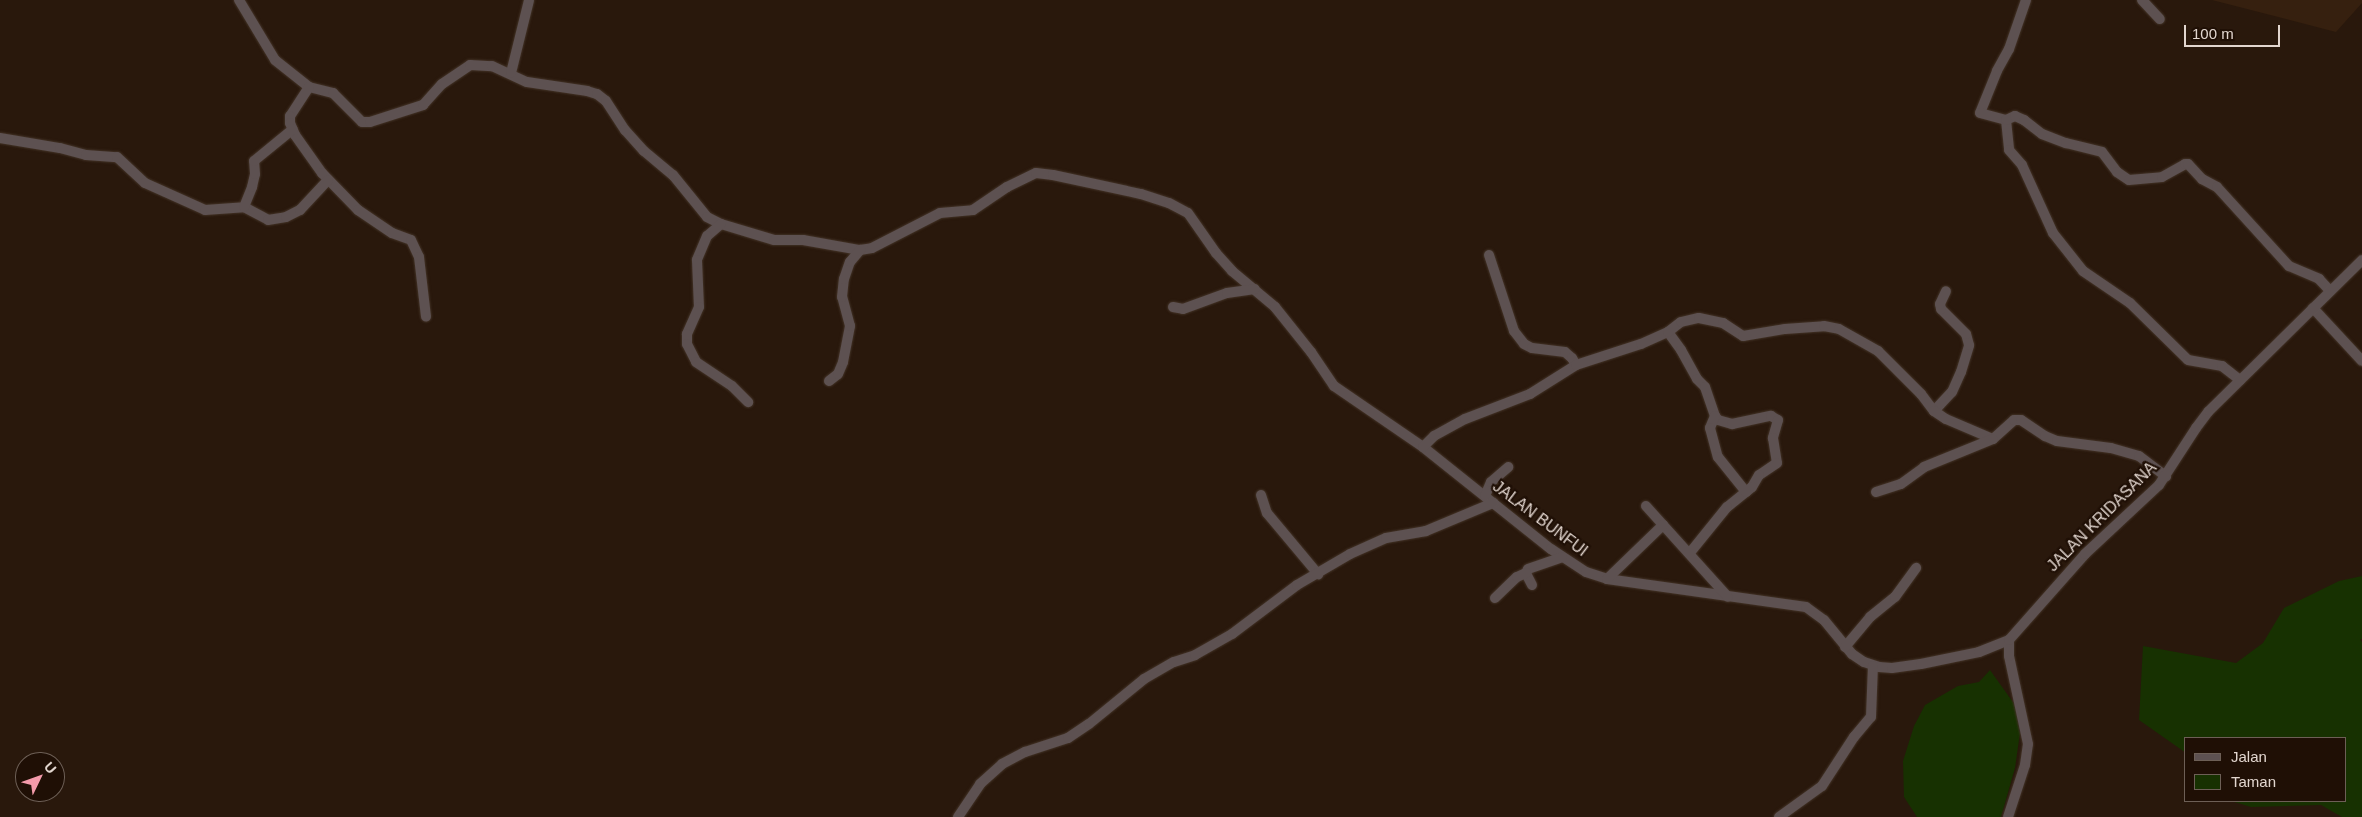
<!DOCTYPE html>
<style>
body{margin:0}
#map{position:relative;width:2362px;height:817px;overflow:hidden;background:#29180c;font-family:Arial,sans-serif}
div>[style]{position:absolute}
.built>*{inset:0;background:#36200f}
.green>*{inset:0;background:#173101}
.roads{filter:drop-shadow(0 0 1px #433327) drop-shadow(0 0 1px #433327)}
.minor>*{height:10px;margin:-5px;padding:0 5px;transform-origin:5px;border-radius:5px;background:#5d5151}
span{translate:-50% -50%;white-space:nowrap;text-align:center;line-height:1.15;-webkit-text-stroke:4.5px #1f0f05;paint-order:stroke}
.street-label{font-size:16px;color:#e2d6cf}
.legend{position:absolute;left:2184px;top:737px;width:162px;height:65px;box-sizing:border-box;background:#1f0f05;border:1px solid #6d5f56;margin:0;padding:6px 9px;list-style:none;font-size:15px;color:#e2d6cf}
.legend li{display:flex;align-items:center;gap:10px;height:25px}
.legend b{width:25px;border:1px solid #6d5f56}
.north{position:absolute;left:15px;top:752px;width:50px;height:50px;box-sizing:border-box;background:#1f0f05;border:1px solid #6d5f56;border-radius:50%;rotate:48deg;font-size:14px;font-weight:700;line-height:20px;text-align:center;color:#e2d6cf}
.north::after{content:'';display:block;margin:auto;width:18px;height:22px;background:#f39aaa;clip-path:polygon(50% 0,100% 100%,50% 72%,0 100%)}
.scale{position:absolute;left:2184px;top:25px;width:96px;height:22px;box-sizing:border-box;border:2px solid #e2d6cf;border-top:0;padding-left:6px;font-size:15px;line-height:18px;white-space:nowrap;color:#e2d6cf;-webkit-text-stroke:4px #1f0f05;paint-order:stroke}
</style>
<div id="map">
<div class="built">
<div style="clip-path:polygon(2212px 0,2362px 0,2362px 3px,2336px 32px)"></div>
</div>
<div class="green">
<div style="clip-path:polygon(2362px 576px,2362px 639px,2360px 639px,2362px 642px,2362px 817px,2342px 817px,2321px 805px,2251px 807px,2231px 801px,2346px 801px,2346px 738px,2186px 738px,2186px 753px,2139px 720px,2143px 646px,2236px 663px,2263px 643px,2284px 608px,2339px 581px)"></div>
<div style="clip-path:polygon(1990px 670px,2015px 705px,2020px 733px,2015px 768px,2001px 817px,1917px 817px,1904px 797px,1903px 761px,1914px 726px,1925px 705px,1958px 686px,1979px 682px)"></div>
</div>
<div class="roads">
<div class="minor">
<div style="left:239px;top:0;width:70px;rotate:59deg"></div>
<div style="left:275px;top:60px;width:43px;rotate:38.5deg"></div>
<div style="left:309px;top:87px;width:25px;rotate:14deg"></div>
<div style="left:333px;top:93px;width:41px;rotate:45deg"></div>
<div style="left:362px;top:122px;width:8px"></div>
<div style="left:370px;top:122px;width:56px;rotate:-17.8deg"></div>
<div style="left:423px;top:105px;width:28px;rotate:-48deg"></div>
<div style="left:442px;top:84px;width:34px;rotate:-34deg"></div>
<div style="left:470px;top:65px;width:22px;rotate:3deg"></div>
<div style="left:492px;top:66px;width:38px;rotate:25deg"></div>
<div style="left:527px;top:82px;width:61px;rotate:8.5deg"></div>
<div style="left:587px;top:91px;width:10px;rotate:17deg"></div>
<div style="left:597px;top:94px;width:11px;rotate:38deg"></div>
<div style="left:606px;top:101px;width:35px;rotate:57deg"></div>
<div style="left:625px;top:130px;width:28px;rotate:48deg"></div>
<div style="left:644px;top:151px;width:38px;rotate:40deg"></div>
<div style="left:673px;top:175px;width:54px;rotate:51deg"></div>
<div style="left:707px;top:217px;width:16px;rotate:27deg"></div>
<div style="left:721px;top:224px;width:55px;rotate:16.8deg"></div>
<div style="left:774px;top:240px;width:29px"></div>
<div style="left:803px;top:240px;width:58px;rotate:10deg"></div>
<div style="left:860px;top:250px;width:12px;rotate:-9deg"></div>
<div style="left:872px;top:248px;width:76px;rotate:-27.2deg"></div>
<div style="left:940px;top:213px;width:33px;rotate:-5deg"></div>
<div style="left:973px;top:210px;width:41px;rotate:-34.1deg"></div>
<div style="left:1007px;top:187px;width:32px;rotate:-26deg"></div>
<div style="left:1036px;top:173px;width:17px;rotate:7deg"></div>
<div style="left:1053px;top:175px;width:90px;rotate:12.2deg"></div>
<div style="left:1141px;top:194px;width:29px;rotate:18deg"></div>
<div style="left:1169px;top:203px;width:21px;rotate:28deg"></div>
<div style="left:1188px;top:213px;width:49px;rotate:55deg"></div>
<div style="left:1216px;top:253px;width:24px;rotate:48deg"></div>
<div style="left:1232px;top:271px;width:56px;rotate:39.9deg"></div>
<div style="left:1275px;top:307px;width:58px;rotate:51.3deg"></div>
<div style="left:1311px;top:352px;width:41px;rotate:55.9deg"></div>
<div style="left:1334px;top:386px;width:108px;rotate:34.4deg"></div>
<div style="left:1423px;top:447px;width:164px;rotate:38.6deg"></div>
<div style="left:1551px;top:549px;width:42px;rotate:33.3deg"></div>
<div style="left:1586px;top:572px;width:22px;rotate:18deg"></div>
<div style="left:1607px;top:579px;width:201px;rotate:8deg"></div>
<div style="left:1806px;top:607px;width:22px;rotate:36deg"></div>
<div style="left:1824px;top:620px;width:44px;rotate:50.5deg"></div>
<div style="left:1852px;top:654px;width:14px;rotate:34deg"></div>
<div style="left:1864px;top:662px;width:16px;rotate:18deg"></div>
<div style="left:1879px;top:667px;width:13px;rotate:4deg"></div>
<div style="left:1892px;top:668px;width:29px;rotate:-8deg"></div>
<div style="left:1921px;top:664px;width:59px;rotate:-11.7deg"></div>
<div style="left:1979px;top:652px;width:32px;rotate:-22deg"></div>
<div style="left:2026px;top:0;width:52px;rotate:109.1deg"></div>
<div style="left:2009px;top:49px;width:25px;rotate:119deg"></div>
<div style="left:1997px;top:71px;width:45px;rotate:112deg"></div>
<div style="left:1980px;top:113px;width:27px;rotate:15deg"></div>
<div style="left:2006px;top:120px;width:30px;rotate:84deg"></div>
<div style="left:2009px;top:150px;width:20px;rotate:49deg"></div>
<div style="left:2022px;top:165px;width:75px;rotate:65.5deg"></div>
<div style="left:2053px;top:233px;width:48px;rotate:51.7deg"></div>
<div style="left:2083px;top:271px;width:57px;rotate:34.2deg"></div>
<div style="left:2130px;top:303px;width:81px;rotate:44.5deg"></div>
<div style="left:2188px;top:360px;width:35px;rotate:10deg"></div>
<div style="left:2222px;top:366px;width:23px;rotate:38deg"></div>
<div style="left:2142px;top:0;width:26px;rotate:47deg"></div>
<div style="left:511px;top:73px;width:75px;rotate:-76.1deg"></div>
<div style="left:309px;top:87px;width:35px;rotate:123deg"></div>
<div style="left:290px;top:116px;width:7px;rotate:90deg"></div>
<div style="left:290px;top:123px;width:13px;rotate:67deg"></div>
<div style="left:295px;top:135px;width:47px;rotate:54.6deg"></div>
<div style="left:322px;top:173px;width:52px;rotate:45.8deg"></div>
<div style="left:358px;top:210px;width:41px;rotate:34.1deg"></div>
<div style="left:392px;top:233px;width:20px;rotate:20deg"></div>
<div style="left:411px;top:240px;width:19px;rotate:65deg"></div>
<div style="left:419px;top:257px;width:60px;rotate:83.3deg"></div>
<div style="left:2006px;top:120px;width:10px;rotate:-24deg"></div>
<div style="left:2015px;top:116px;width:10px;rotate:24deg"></div>
<div style="left:2024px;top:120px;width:23px;rotate:38deg"></div>
<div style="left:2042px;top:134px;width:26px;rotate:21deg"></div>
<div style="left:2066px;top:143px;width:37px;rotate:14deg"></div>
<div style="left:2102px;top:152px;width:25px;rotate:53deg"></div>
<div style="left:2117px;top:172px;width:14px;rotate:34deg"></div>
<div style="left:2129px;top:180px;width:33px;rotate:-5deg"></div>
<div style="left:2162px;top:177px;width:26px;rotate:-29deg"></div>
<div style="left:2185px;top:164px;width:3px"></div>
<div style="left:2188px;top:164px;width:21px;rotate:47deg"></div>
<div style="left:2202px;top:179px;width:17px;rotate:28deg"></div>
<div style="left:2217px;top:187px;width:107px;rotate:47.7deg"></div>
<div style="left:2289px;top:266px;width:33px;rotate:23deg"></div>
<div style="left:2319px;top:279px;width:16px;rotate:47deg"></div>
<div style="left:0;top:138px;width:61px;rotate:9.5deg"></div>
<div style="left:60px;top:148px;width:27px;rotate:15deg"></div>
<div style="left:86px;top:155px;width:31px;rotate:4deg"></div>
<div style="left:117px;top:157px;width:38px;rotate:43deg"></div>
<div style="left:145px;top:183px;width:66px;rotate:24.2deg"></div>
<div style="left:205px;top:210px;width:39px;rotate:-4deg"></div>
<div style="left:244px;top:207px;width:27px;rotate:28deg"></div>
<div style="left:268px;top:220px;width:18px;rotate:-9deg"></div>
<div style="left:286px;top:217px;width:16px;rotate:-27deg"></div>
<div style="left:300px;top:210px;width:41px;rotate:-47deg"></div>
<div style="left:244px;top:207px;width:22px;rotate:-68deg"></div>
<div style="left:252px;top:187px;width:13px;rotate:-77deg"></div>
<div style="left:255px;top:174px;width:13px;rotate:-94deg"></div>
<div style="left:254px;top:161px;width:50px;rotate:-39.4deg"></div>
<div style="left:721px;top:224px;width:18px;rotate:139deg"></div>
<div style="left:707px;top:236px;width:26px;rotate:113deg"></div>
<div style="left:697px;top:260px;width:47px;rotate:87.6deg"></div>
<div style="left:699px;top:307px;width:30px;rotate:114deg"></div>
<div style="left:687px;top:334px;width:10px;rotate:90deg"></div>
<div style="left:687px;top:344px;width:20px;rotate:63deg"></div>
<div style="left:696px;top:362px;width:43px;rotate:33.7deg"></div>
<div style="left:732px;top:386px;width:23px;rotate:45deg"></div>
<div style="left:1489px;top:255px;width:80px;rotate:71.8deg"></div>
<div style="left:1514px;top:331px;width:16px;rotate:52deg"></div>
<div style="left:1524px;top:344px;width:9px;rotate:27deg"></div>
<div style="left:1532px;top:348px;width:33px;rotate:7deg"></div>
<div style="left:1565px;top:352px;width:9px;rotate:41deg"></div>
<div style="left:1572px;top:358px;width:8px;rotate:60deg"></div>
<div style="left:1173px;top:307px;width:10px;rotate:11deg"></div>
<div style="left:1183px;top:309px;width:47px;rotate:-20deg"></div>
<div style="left:1227px;top:293px;width:28px;rotate:-8deg"></div>
<div style="left:2313px;top:308px;width:72px;rotate:47.2deg"></div>
<div style="left:1668px;top:332px;width:22px;rotate:54deg"></div>
<div style="left:1681px;top:350px;width:33px;rotate:61deg"></div>
<div style="left:1697px;top:379px;width:11px;rotate:45deg"></div>
<div style="left:1705px;top:387px;width:31px;rotate:71deg"></div>
<div style="left:1715px;top:416px;width:5px;rotate:53deg"></div>
<div style="left:1718px;top:420px;width:15px;rotate:16deg"></div>
<div style="left:1732px;top:424px;width:40px;rotate:-12deg"></div>
<div style="left:1771px;top:416px;width:8px;rotate:30deg"></div>
<div style="left:1778px;top:420px;width:19px;rotate:106deg"></div>
<div style="left:1773px;top:438px;width:25px;rotate:81deg"></div>
<div style="left:1777px;top:463px;width:22px;rotate:146deg"></div>
<div style="left:1759px;top:475px;width:14px;rotate:120deg"></div>
<div style="left:1752px;top:487px;width:32px;rotate:141deg"></div>
<div style="left:1727px;top:507px;width:60px;rotate:129deg"></div>
<div style="left:829px;top:381px;width:11px;rotate:-38deg"></div>
<div style="left:838px;top:374px;width:13px;rotate:-67deg"></div>
<div style="left:843px;top:362px;width:37px;rotate:-79deg"></div>
<div style="left:850px;top:326px;width:30px;rotate:-105deg"></div>
<div style="left:842px;top:297px;width:18px;rotate:-84deg"></div>
<div style="left:844px;top:279px;width:18px;rotate:-71deg"></div>
<div style="left:850px;top:262px;width:16px;rotate:-50deg"></div>
<div style="left:1934px;top:411px;width:26px;rotate:-47deg"></div>
<div style="left:1952px;top:392px;width:22px;rotate:-66deg"></div>
<div style="left:1961px;top:372px;width:28px;rotate:-73deg"></div>
<div style="left:1969px;top:345px;width:11px;rotate:-105deg"></div>
<div style="left:1966px;top:334px;width:35px;rotate:-135deg"></div>
<div style="left:1941px;top:309px;width:5px;rotate:-101deg"></div>
<div style="left:1940px;top:304px;width:14px;rotate:-65deg"></div>
<div style="left:1715px;top:416px;width:13px;rotate:113deg"></div>
<div style="left:1710px;top:428px;width:30px;rotate:75deg"></div>
<div style="left:1718px;top:457px;width:45px;rotate:51.3deg"></div>
<div style="left:1423px;top:447px;width:16px;rotate:-45deg"></div>
<div style="left:1434px;top:436px;width:35px;rotate:-29deg"></div>
<div style="left:1465px;top:419px;width:70px;rotate:-21deg"></div>
<div style="left:1530px;top:394px;width:54px;rotate:-32.2deg"></div>
<div style="left:1576px;top:365px;width:68px;rotate:-17.9deg"></div>
<div style="left:1641px;top:344px;width:30px;rotate:-24deg"></div>
<div style="left:1668px;top:332px;width:16px;rotate:-38deg"></div>
<div style="left:1681px;top:322px;width:18px;rotate:-13deg"></div>
<div style="left:1699px;top:318px;width:25px;rotate:12deg"></div>
<div style="left:1723px;top:323px;width:24px;rotate:33deg"></div>
<div style="left:1743px;top:336px;width:43px;rotate:-9.5deg"></div>
<div style="left:1785px;top:329px;width:39px;rotate:-4deg"></div>
<div style="left:1824px;top:326px;width:15px;rotate:11deg"></div>
<div style="left:1839px;top:329px;width:45px;rotate:29.4deg"></div>
<div style="left:1878px;top:351px;width:61px;rotate:45deg"></div>
<div style="left:1921px;top:394px;width:21px;rotate:53deg"></div>
<div style="left:1934px;top:411px;width:14px;rotate:34deg"></div>
<div style="left:1946px;top:419px;width:51px;rotate:23.1deg"></div>
<div style="left:1993px;top:439px;width:28px;rotate:-42deg"></div>
<div style="left:2014px;top:420px;width:7px"></div>
<div style="left:2021px;top:420px;width:29px;rotate:34deg"></div>
<div style="left:2045px;top:436px;width:13px;rotate:23deg"></div>
<div style="left:2057px;top:441px;width:54px;rotate:7.4deg"></div>
<div style="left:2111px;top:448px;width:29px;rotate:16deg"></div>
<div style="left:2139px;top:456px;width:34px;rotate:37deg"></div>
<div style="left:1876px;top:492px;width:26px;rotate:-18deg"></div>
<div style="left:1901px;top:484px;width:29px;rotate:-36deg"></div>
<div style="left:1924px;top:467px;width:74px;rotate:-22.1deg"></div>
<div style="left:1261px;top:495px;width:19px;rotate:72deg"></div>
<div style="left:1267px;top:513px;width:80px;rotate:50.1deg"></div>
<div style="left:1485px;top:496px;width:15px;rotate:-67deg"></div>
<div style="left:1491px;top:482px;width:23px;rotate:-41deg"></div>
<div style="left:1646px;top:506px;width:122px;rotate:48deg"></div>
<div style="left:1607px;top:579px;width:78px;rotate:-44deg"></div>
<div style="left:1532px;top:585px;width:13px;rotate:-117deg"></div>
<div style="left:1526px;top:573px;width:4px;rotate:-63deg"></div>
<div style="left:1528px;top:569px;width:36px;rotate:-19deg"></div>
<div style="left:1495px;top:598px;width:30px;rotate:-44deg"></div>
<div style="left:1517px;top:577px;width:10px;rotate:-24deg"></div>
<div style="left:1845px;top:647px;width:39px;rotate:-50deg"></div>
<div style="left:1870px;top:617px;width:32px;rotate:-39deg"></div>
<div style="left:1895px;top:597px;width:36px;rotate:-54deg"></div>
<div style="left:958px;top:817px;width:40px;rotate:-56deg"></div>
<div style="left:980px;top:784px;width:30px;rotate:-42deg"></div>
<div style="left:1002px;top:764px;width:26px;rotate:-28deg"></div>
<div style="left:1025px;top:752px;width:45px;rotate:-18deg"></div>
<div style="left:1068px;top:738px;width:25px;rotate:-34deg"></div>
<div style="left:1089px;top:724px;width:71px;rotate:-39.3deg"></div>
<div style="left:1144px;top:679px;width:34px;rotate:-30deg"></div>
<div style="left:1174px;top:662px;width:22px;rotate:-18deg"></div>
<div style="left:1195px;top:655px;width:43px;rotate:-29.6deg"></div>
<div style="left:1232px;top:634px;width:81px;rotate:-37deg"></div>
<div style="left:1297px;top:585px;width:61px;rotate:-30.3deg"></div>
<div style="left:1350px;top:554px;width:39px;rotate:-24deg"></div>
<div style="left:1386px;top:538px;width:41px;rotate:-9.9deg"></div>
<div style="left:1426px;top:531px;width:73px;rotate:-22.7deg"></div>
<div style="left:1779px;top:817px;width:53px;rotate:-35.8deg"></div>
<div style="left:1822px;top:786px;width:59px;rotate:-56.9deg"></div>
<div style="left:1854px;top:737px;width:26px;rotate:-50deg"></div>
<div style="left:1871px;top:717px;width:51px;rotate:-87.8deg"></div>
<div style="left:2008px;top:817px;width:55px;rotate:-71.9deg"></div>
<div style="left:2025px;top:765px;width:21px;rotate:-82deg"></div>
<div style="left:2028px;top:744px;width:90px;rotate:-102.2deg"></div>
<div style="left:2009px;top:656px;width:16px;rotate:-90deg"></div>
<div style="left:2009px;top:640px;width:115px;rotate:-48.5deg"></div>
<div style="left:2085px;top:554px;width:101px;rotate:-43deg"></div>
<div style="left:2159px;top:485px;width:68px;rotate:-57deg"></div>
<div style="left:2196px;top:428px;width:21px;rotate:-53deg"></div>
<div style="left:2209px;top:411px;width:215px;rotate:-44.6deg"></div>
</div>
</div>
<div class="street-label">
<span style="left:2102px;top:517px;rotate:-45deg">JALAN KRIDASANA</span>
<span style="left:1540px;top:519px;rotate:37deg">JALAN BUNFUI</span>
</div>
<ul class="legend">
<li><b style="height:6px;background:#5d5151"></b>Jalan</li>
<li><b style="height:14px;background:#173101"></b>Taman</li>
</ul>
<div class="north">U</div>
<div class="scale">100 m</div>
</div>
